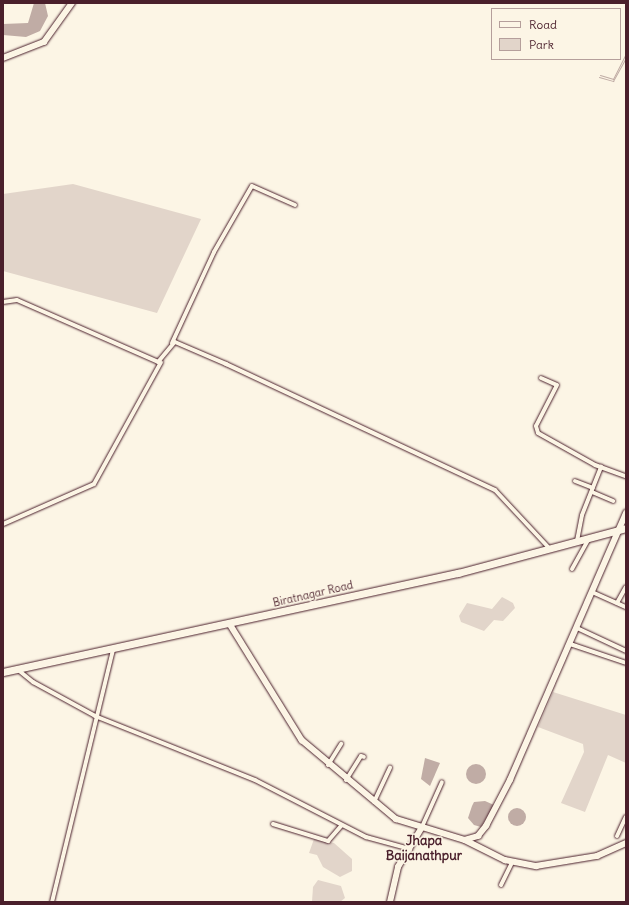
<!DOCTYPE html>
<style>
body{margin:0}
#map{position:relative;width:629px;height:905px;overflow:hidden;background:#fcf5e5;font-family:Delius,sans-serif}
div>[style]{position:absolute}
.green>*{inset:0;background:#e2d5ca}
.water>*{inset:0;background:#c0aca5}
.round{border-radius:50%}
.stream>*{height:1px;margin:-0.5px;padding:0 0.5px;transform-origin:0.5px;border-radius:0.5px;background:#c0aca5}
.roads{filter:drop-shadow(0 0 1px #4a1f2b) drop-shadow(0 0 1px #4a1f2b)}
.minor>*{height:4px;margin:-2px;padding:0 2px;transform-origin:2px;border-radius:2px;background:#fcf5e5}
.tertiary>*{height:5.5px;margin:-2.75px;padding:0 2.75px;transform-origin:2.75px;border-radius:2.75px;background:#fcf5e5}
.primary>*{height:7px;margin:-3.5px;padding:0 3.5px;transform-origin:3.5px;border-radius:3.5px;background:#fcf5e5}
span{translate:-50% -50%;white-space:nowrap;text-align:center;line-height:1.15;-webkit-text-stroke:3px #fcf5e5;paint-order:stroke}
.street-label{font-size:11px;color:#4a1f2b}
.quarter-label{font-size:13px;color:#4a1f2b;font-weight:700}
.frame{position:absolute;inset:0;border:4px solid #4a1f2b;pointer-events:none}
.legend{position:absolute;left:491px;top:8px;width:130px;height:52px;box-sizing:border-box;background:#fcf5e5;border:1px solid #b59f9b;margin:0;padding:5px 7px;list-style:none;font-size:12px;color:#4a1f2b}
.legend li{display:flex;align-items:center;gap:8px;height:20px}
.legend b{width:20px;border:1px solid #b59f9b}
</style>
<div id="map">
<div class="green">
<div style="clip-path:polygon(73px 184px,201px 219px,157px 313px,3px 271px,3px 194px)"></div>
<div style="clip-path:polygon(502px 597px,513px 603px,515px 608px,503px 621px,494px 620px,484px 631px,461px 622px,459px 616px,467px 603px,492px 609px)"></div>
<div style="clip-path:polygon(553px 692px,626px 715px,626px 763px,608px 755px,585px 812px,561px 803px,584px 752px,583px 744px,538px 727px)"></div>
<div style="clip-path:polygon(314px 839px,334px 843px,352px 859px,352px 871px,340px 877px,323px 867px,317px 855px,309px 853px)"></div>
<div style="clip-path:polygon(318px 880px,341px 886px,345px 898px,340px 902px,312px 902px,313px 887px)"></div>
</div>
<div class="water">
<div style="clip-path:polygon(34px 3px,45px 3px,48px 16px,40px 31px,26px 37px,3px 35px,3px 24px,28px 23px)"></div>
<div style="clip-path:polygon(425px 758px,440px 763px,430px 786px,421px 779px)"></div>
<div class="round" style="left:466px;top:764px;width:20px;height:20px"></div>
<div style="clip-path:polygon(485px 801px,494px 805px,481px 827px,474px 825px,468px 818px,472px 806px,474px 802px)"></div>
<div class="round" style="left:508px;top:808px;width:18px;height:18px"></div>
</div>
<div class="stream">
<div style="left:600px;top:75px;width:14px;rotate:17deg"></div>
<div style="left:613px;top:79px;width:28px;rotate:-63deg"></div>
<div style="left:599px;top:77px;width:15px;rotate:16deg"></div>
<div style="left:613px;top:81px;width:26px;rotate:-61deg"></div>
</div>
<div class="roads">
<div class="minor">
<div style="left:3px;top:302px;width:14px;rotate:-8deg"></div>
<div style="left:17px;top:300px;width:154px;rotate:23.7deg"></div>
<div style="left:158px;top:362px;width:26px;rotate:-50deg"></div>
<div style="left:175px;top:342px;width:56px;rotate:23.3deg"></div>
<div style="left:226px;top:364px;width:297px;rotate:25.1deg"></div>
<div style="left:495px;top:490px;width:81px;rotate:47deg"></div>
<div style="left:172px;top:343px;width:100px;rotate:-65.2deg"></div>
<div style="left:214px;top:252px;width:76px;rotate:-60.1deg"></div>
<div style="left:252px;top:186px;width:47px;rotate:23.8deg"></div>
<div style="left:541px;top:378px;width:17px;rotate:24deg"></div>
<div style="left:557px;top:385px;width:46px;rotate:117.1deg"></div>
<div style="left:536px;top:426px;width:7px;rotate:74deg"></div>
<div style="left:538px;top:433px;width:65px;rotate:29.3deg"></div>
<div style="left:595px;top:465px;width:33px;rotate:20deg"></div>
<div style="left:575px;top:481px;width:19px;rotate:21deg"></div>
<div style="left:592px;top:492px;width:23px;rotate:23deg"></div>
<div style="left:3px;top:524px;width:99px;rotate:-23.7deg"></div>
<div style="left:94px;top:484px;width:139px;rotate:-61.2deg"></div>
<div style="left:577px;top:541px;width:26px;rotate:-79deg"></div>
<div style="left:582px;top:515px;width:52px;rotate:-68.4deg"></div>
<div style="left:572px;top:569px;width:35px;rotate:-61deg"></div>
<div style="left:592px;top:592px;width:37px;rotate:24deg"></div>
<div style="left:617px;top:603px;width:18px;rotate:-61deg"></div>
<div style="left:577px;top:628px;width:54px;rotate:25.1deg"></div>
<div style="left:570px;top:644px;width:59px;rotate:18.7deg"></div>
<div style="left:17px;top:669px;width:21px;rotate:39deg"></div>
<div style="left:33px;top:682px;width:71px;rotate:28.7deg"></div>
<div style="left:95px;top:716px;width:172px;rotate:21.8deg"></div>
<div style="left:255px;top:780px;width:125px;rotate:27.2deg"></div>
<div style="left:366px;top:837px;width:46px;rotate:15.3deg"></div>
<div style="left:328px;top:765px;width:25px;rotate:-58deg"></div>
<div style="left:346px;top:780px;width:28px;rotate:-58deg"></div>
<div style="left:361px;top:756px;width:3px;rotate:18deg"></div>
<div style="left:374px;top:802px;width:38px;rotate:-65deg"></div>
<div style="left:273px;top:824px;width:58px;rotate:17.2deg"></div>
<div style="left:328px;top:841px;width:21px;rotate:-49deg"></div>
<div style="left:421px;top:829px;width:51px;rotate:-65.9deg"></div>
<div style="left:617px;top:836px;width:21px;rotate:-65deg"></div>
<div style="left:501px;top:885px;width:25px;rotate:-64deg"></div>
<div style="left:52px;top:902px;width:260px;rotate:-76.4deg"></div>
</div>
<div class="tertiary">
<div style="left:3px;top:58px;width:44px;rotate:-21.3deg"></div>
<div style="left:44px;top:42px;width:48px;rotate:-54.3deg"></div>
<div style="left:230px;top:624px;width:137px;rotate:58.2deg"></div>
<div style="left:302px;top:740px;width:123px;rotate:40deg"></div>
<div style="left:396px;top:819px;width:72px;rotate:16.9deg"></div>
<div style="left:465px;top:840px;width:45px;rotate:26.6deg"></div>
<div style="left:505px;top:860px;width:32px;rotate:11deg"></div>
<div style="left:536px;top:866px;width:62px;rotate:-9.3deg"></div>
<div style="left:597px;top:856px;width:32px;rotate:-24deg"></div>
<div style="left:465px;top:840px;width:14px;rotate:-17deg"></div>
<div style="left:478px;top:836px;width:13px;rotate:-51deg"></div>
<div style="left:486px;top:826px;width:52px;rotate:-62.4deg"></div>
<div style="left:510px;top:780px;width:291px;rotate:-66.5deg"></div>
<div style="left:390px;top:902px;width:36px;rotate:-77deg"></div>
<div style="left:398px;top:867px;width:44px;rotate:-58.8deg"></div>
</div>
<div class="primary">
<div style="left:3px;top:672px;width:466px;rotate:-12.3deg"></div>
<div style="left:458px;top:573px;width:174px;rotate:-15deg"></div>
</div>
</div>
<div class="street-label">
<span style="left:313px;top:594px;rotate:-13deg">Biratnagar Road</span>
</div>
<div class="quarter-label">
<span style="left:424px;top:849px">Jhapa<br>Baijanathpur</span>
</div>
<div class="frame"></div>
<ul class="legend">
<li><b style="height:5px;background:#fcf5e5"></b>Road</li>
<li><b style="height:11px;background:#e2d5ca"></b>Park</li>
</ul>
</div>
